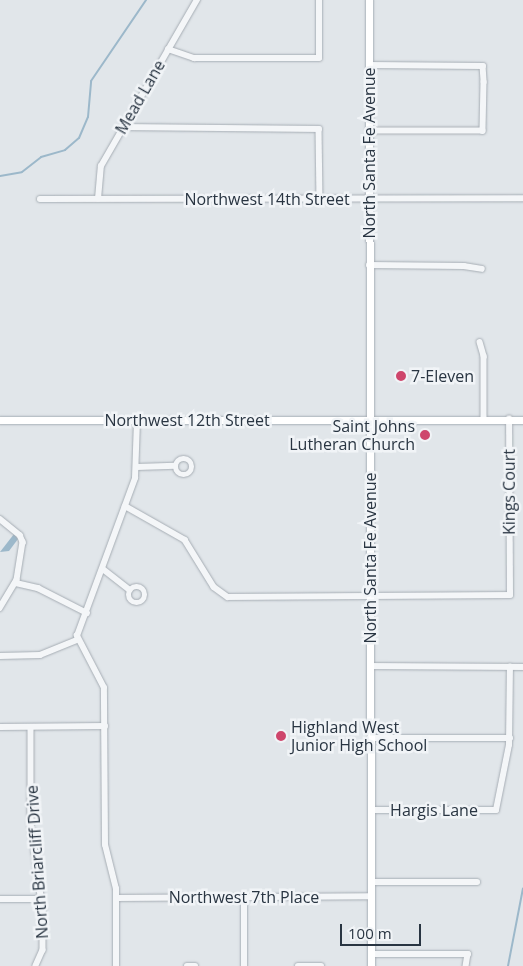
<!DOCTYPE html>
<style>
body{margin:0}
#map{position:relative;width:523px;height:966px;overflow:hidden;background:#e1e6ea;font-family:"Open Sans",sans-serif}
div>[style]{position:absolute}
.water>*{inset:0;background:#9cb8ca}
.stream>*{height:2px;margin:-1px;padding:0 1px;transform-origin:1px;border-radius:1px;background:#9cb8ca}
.roads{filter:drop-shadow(0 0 1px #a6adb4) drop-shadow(0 0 1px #a6adb4)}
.minor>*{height:5.5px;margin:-2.75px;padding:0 2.75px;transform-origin:2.75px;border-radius:2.75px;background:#f4f6f8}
.minor>.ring{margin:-2.75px;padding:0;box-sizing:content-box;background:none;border:5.5px solid #f4f6f8;border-radius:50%}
.major>*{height:7px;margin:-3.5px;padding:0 3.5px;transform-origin:3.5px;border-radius:3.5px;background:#fff}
.dots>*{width:14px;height:14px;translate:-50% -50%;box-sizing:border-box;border:2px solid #f1f4f7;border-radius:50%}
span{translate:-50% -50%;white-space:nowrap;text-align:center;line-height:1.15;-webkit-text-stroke:5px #f1f4f7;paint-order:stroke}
.street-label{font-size:16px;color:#293542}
.poi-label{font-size:16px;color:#293542}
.left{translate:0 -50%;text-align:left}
.right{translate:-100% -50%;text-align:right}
.scale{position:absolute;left:340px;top:924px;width:81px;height:22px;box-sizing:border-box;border:2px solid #293542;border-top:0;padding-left:6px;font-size:15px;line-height:18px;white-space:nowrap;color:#293542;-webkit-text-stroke:4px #f1f4f7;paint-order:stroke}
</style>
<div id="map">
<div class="water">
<div style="clip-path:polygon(14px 534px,18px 539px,9px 551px,0 552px)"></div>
</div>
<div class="stream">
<div style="left:0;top:176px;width:22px;rotate:-10deg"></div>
<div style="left:22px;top:172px;width:24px;rotate:-38deg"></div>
<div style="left:41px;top:157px;width:25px;rotate:-16deg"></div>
<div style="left:65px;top:150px;width:18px;rotate:-41deg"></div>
<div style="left:79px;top:138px;width:23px;rotate:-67deg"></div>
<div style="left:88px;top:117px;width:36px;rotate:-85deg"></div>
<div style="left:91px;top:81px;width:98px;rotate:-55.8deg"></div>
<div style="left:508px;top:966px;width:79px;rotate:-79.1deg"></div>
</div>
<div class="roads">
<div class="minor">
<div style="left:168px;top:49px;width:28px;rotate:19deg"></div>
<div style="left:194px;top:58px;width:125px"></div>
<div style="left:319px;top:58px;width:58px;rotate:-90deg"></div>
<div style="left:369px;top:65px;width:114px;rotate:0.5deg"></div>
<div style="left:483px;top:66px;width:16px;rotate:86deg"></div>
<div style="left:484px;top:82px;width:49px;rotate:91.2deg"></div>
<div style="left:483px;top:131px;width:114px;rotate:180deg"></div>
<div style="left:123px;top:127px;width:196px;rotate:0.6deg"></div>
<div style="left:319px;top:129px;width:70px;rotate:89.2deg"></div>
<div style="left:40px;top:199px;width:483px;rotate:-0.1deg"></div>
<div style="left:98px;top:199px;width:33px;rotate:-85deg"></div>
<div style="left:101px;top:166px;width:192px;rotate:-60deg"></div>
<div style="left:369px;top:265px;width:95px;rotate:0.6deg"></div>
<div style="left:464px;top:266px;width:18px;rotate:9deg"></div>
<div style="left:480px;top:342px;width:15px;rotate:74deg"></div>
<div style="left:484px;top:356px;width:63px;rotate:90deg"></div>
<div class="ring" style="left:176px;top:459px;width:10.5px;height:10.5px"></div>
<div style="left:137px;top:467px;width:38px;rotate:-2deg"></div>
<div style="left:125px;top:506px;width:69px;rotate:29.5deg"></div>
<div style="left:185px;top:540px;width:55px;rotate:58.3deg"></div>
<div style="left:214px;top:587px;width:17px;rotate:36deg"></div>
<div style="left:228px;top:597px;width:282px;rotate:-0.4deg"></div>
<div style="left:510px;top:595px;width:176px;rotate:-90.3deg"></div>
<div style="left:0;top:519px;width:26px;rotate:39deg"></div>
<div style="left:20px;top:535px;width:8px;rotate:67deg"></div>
<div style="left:23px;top:542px;width:38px;rotate:99deg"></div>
<div style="left:17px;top:580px;width:33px;rotate:121deg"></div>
<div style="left:103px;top:569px;width:34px;rotate:38deg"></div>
<div style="left:16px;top:583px;width:23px;rotate:13deg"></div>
<div style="left:38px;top:588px;width:55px;rotate:27deg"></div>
<div class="ring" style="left:129px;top:587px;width:10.5px;height:10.5px"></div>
<div style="left:0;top:656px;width:40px;rotate:-1.4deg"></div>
<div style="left:40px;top:655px;width:40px;rotate:-22deg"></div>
<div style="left:370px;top:666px;width:153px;rotate:0.4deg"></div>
<div style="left:0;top:727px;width:105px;rotate:-0.5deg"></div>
<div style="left:31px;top:727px;width:97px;rotate:90deg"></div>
<div style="left:31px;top:824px;width:87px;rotate:82.1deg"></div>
<div style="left:43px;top:910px;width:40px;rotate:90deg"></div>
<div style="left:43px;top:950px;width:17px;rotate:114deg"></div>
<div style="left:370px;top:738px;width:140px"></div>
<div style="left:371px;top:810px;width:125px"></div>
<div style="left:496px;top:810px;width:66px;rotate:-78.7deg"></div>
<div style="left:509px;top:745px;width:78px;rotate:-89.3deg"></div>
<div style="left:371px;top:882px;width:106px"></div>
<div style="left:116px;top:898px;width:255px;rotate:-0.4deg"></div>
<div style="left:0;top:899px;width:43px"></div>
<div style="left:371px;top:954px;width:97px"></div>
<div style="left:468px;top:954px;width:12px;rotate:99deg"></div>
<div style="left:116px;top:966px;width:77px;rotate:-90deg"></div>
<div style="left:116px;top:889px;width:45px;rotate:-104deg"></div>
<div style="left:105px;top:845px;width:157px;rotate:-90.4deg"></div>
<div style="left:104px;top:688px;width:59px;rotate:-117.4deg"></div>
<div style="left:77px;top:636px;width:168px;rotate:-69.8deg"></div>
<div style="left:135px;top:478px;width:58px;rotate:-88deg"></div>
<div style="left:187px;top:966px;width:8px"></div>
<div style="left:244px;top:966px;width:69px;rotate:-90deg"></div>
<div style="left:298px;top:966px;width:23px"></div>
</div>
<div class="major">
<div style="left:369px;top:0;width:966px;rotate:89.88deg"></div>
<div style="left:0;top:420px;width:523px"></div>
</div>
</div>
<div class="dots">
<div style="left:401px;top:376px;background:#ce466c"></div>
<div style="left:425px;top:435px;background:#ce466c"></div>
<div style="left:281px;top:736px;background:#ce466c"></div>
</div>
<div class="street-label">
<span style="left:140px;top:97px;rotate:-60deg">Mead Lane</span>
<span style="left:369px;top:153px;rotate:-90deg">North Santa Fe Avenue</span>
<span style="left:267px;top:199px">Northwest 14th Street</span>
<span style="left:187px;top:420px">Northwest 12th Street</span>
<span style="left:509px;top:492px;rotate:-90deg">Kings Court</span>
<span style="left:370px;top:558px;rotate:-90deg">North Santa Fe Avenue</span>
<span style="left:434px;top:810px">Hargis Lane</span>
<span style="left:37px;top:862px;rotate:-94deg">North Briarcliff Drive</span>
<span style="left:244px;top:897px">Northwest 7th Place</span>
</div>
<div class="poi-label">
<span class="left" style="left:411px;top:376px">7-Eleven</span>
<span class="right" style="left:415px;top:435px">Saint Johns<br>Lutheran Church</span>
<span class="left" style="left:291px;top:736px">Highland West<br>Junior High School</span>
</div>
<div class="scale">100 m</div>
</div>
